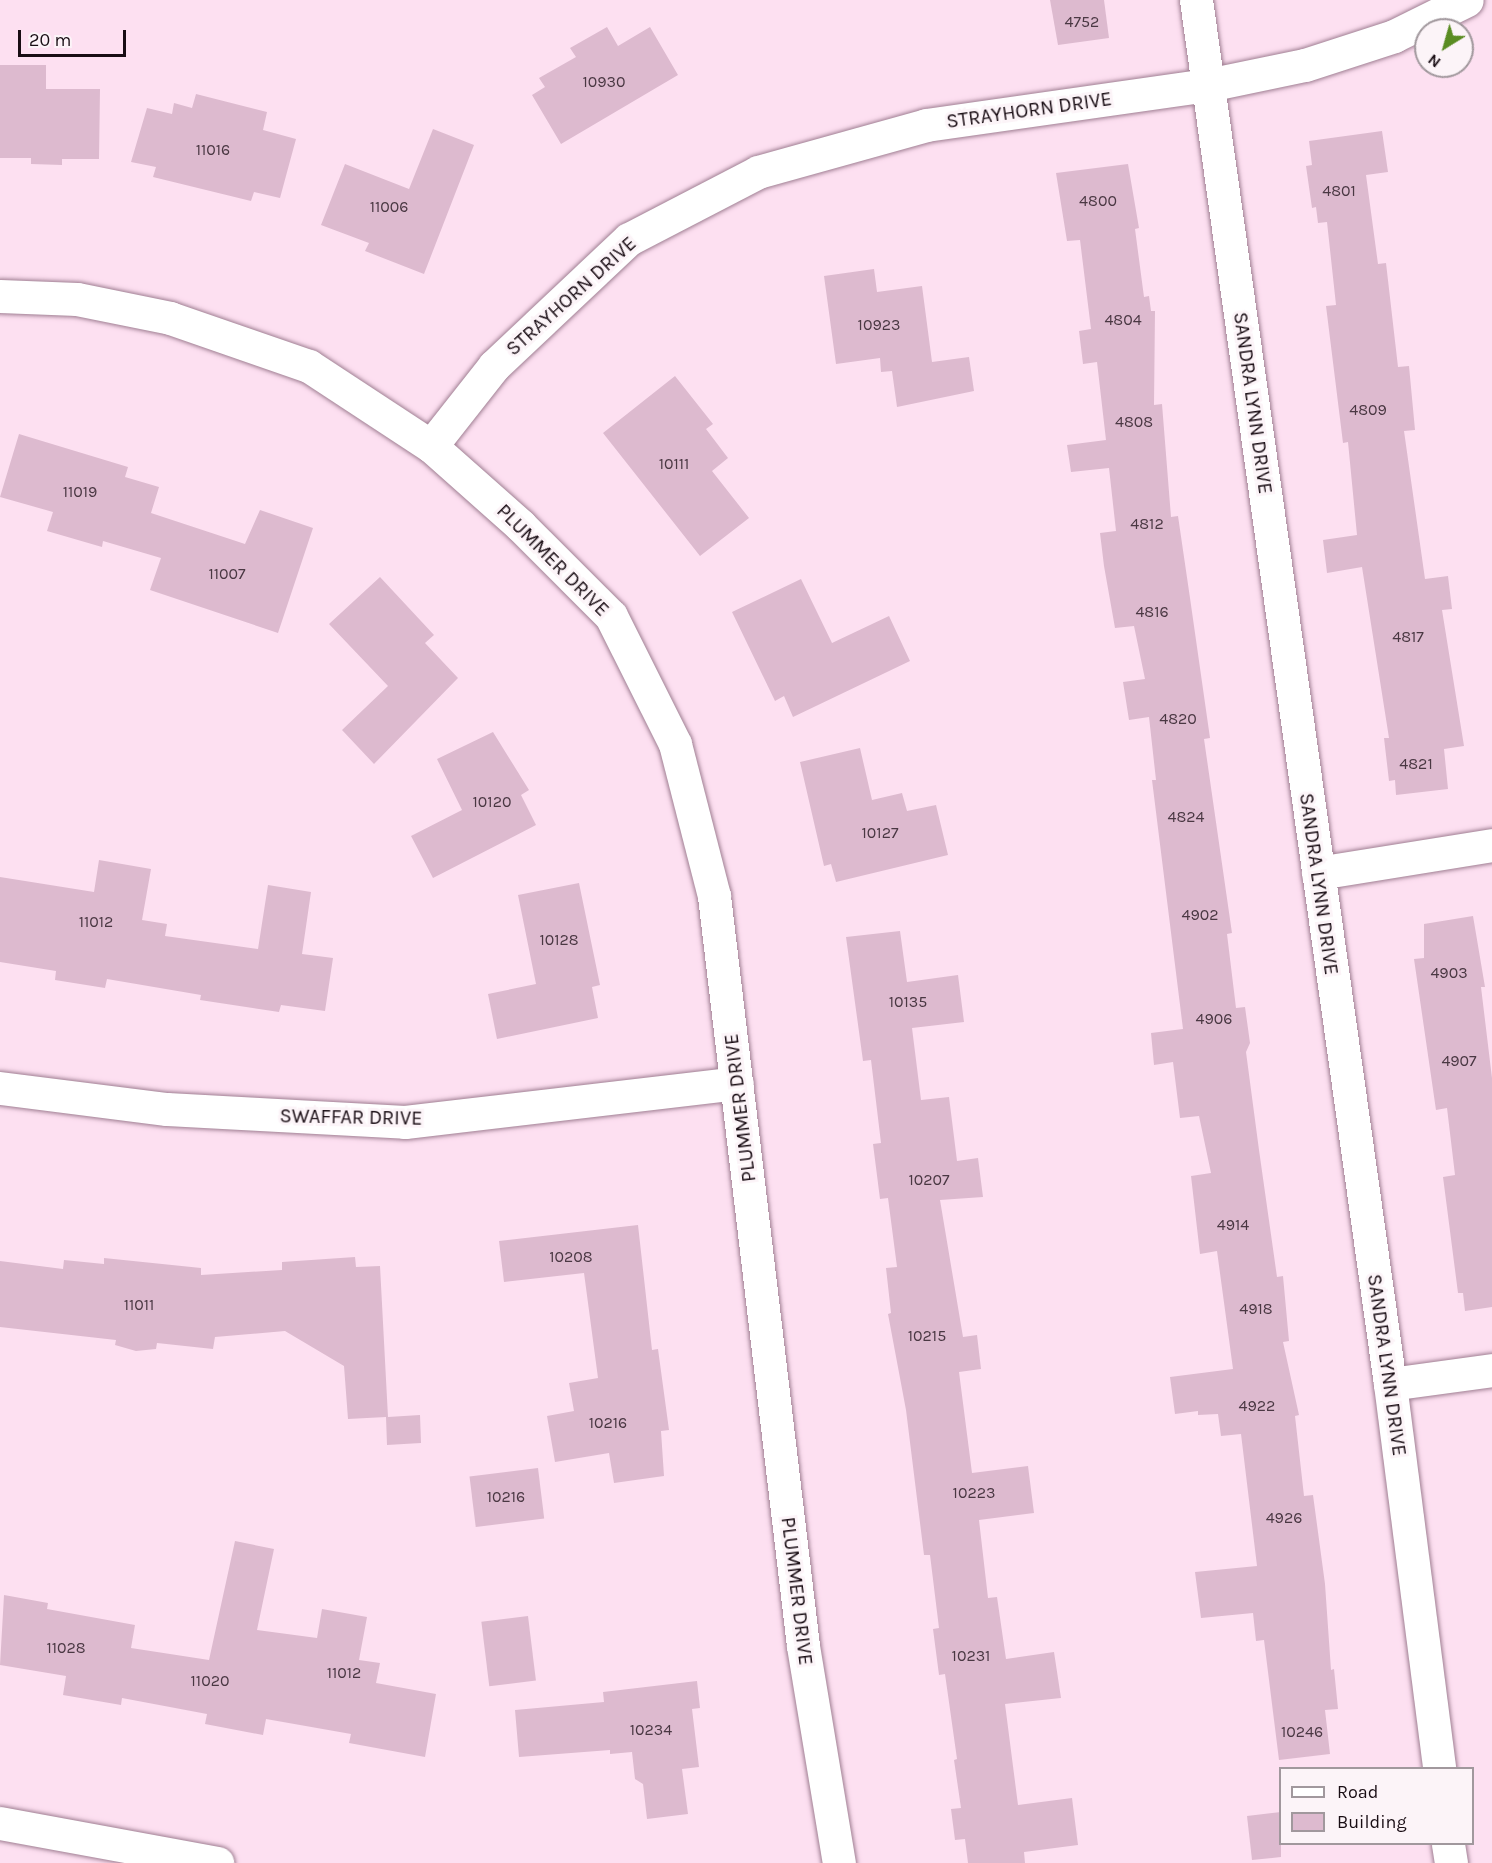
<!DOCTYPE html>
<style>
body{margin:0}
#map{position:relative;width:1492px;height:1863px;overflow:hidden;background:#fde0f1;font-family:Karla,sans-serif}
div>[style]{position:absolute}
.building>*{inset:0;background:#ddbacf;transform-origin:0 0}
.roads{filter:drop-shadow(0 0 2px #a07f93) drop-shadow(0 0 2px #a07f93)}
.minor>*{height:33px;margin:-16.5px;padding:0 16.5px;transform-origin:16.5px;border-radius:16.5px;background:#fff}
span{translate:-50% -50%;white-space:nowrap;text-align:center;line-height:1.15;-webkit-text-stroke:6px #fcf4f8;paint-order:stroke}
.number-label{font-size:16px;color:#4a3843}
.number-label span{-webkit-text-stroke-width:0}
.street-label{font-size:20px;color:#190d14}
.legend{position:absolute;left:1279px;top:1767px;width:195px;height:78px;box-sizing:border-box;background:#fcf4f8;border:2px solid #a1989d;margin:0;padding:8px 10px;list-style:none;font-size:18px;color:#190d14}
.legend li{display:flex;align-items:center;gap:12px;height:30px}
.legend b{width:30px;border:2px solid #a1989d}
.north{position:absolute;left:1414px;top:18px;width:60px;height:60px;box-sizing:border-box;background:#fcf4f8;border:2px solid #a1989d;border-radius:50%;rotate:217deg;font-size:16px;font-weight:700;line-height:24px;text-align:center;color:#190d14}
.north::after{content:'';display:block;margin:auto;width:21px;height:27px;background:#5a8c22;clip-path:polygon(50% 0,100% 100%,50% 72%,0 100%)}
.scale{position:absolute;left:18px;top:30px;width:108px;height:27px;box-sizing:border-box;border:3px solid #190d14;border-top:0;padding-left:8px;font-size:18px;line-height:21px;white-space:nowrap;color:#190d14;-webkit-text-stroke:4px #fcf4f8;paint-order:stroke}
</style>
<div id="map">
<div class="building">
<div style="clip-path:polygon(1050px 0,1104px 0,1109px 38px,1058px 45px)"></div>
<div style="clip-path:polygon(607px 27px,618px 46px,650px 27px,678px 75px,561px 144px,532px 95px,545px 87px,539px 78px,576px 57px,570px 48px)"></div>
<div style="clip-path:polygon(0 65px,46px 65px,46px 89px,100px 89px,99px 159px,62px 159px,62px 165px,31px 164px,31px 158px,0 158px)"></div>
<div style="clip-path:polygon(196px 94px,267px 112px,263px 130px,296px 139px,280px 198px,254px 192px,251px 201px,153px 177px,156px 167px,131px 162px,147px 108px,172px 114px,174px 103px,192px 108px)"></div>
<div style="clip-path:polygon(433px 129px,474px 145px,424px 274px,365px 251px,369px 243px,321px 225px,345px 164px,409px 189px)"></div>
<div style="clip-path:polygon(1382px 131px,1388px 172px,1366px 175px,1378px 264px,1386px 263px,1398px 367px,1409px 366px,1415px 430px,1404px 431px,1425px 579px,1448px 576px,1452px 609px,1442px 610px,1464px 746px,1444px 749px,1448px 789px,1396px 795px,1395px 780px,1389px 781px,1384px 738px,1389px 738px,1362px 567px,1327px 573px,1323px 540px,1357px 535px,1348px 442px,1343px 443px,1326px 306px,1336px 305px,1327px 222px,1318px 223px,1316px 207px,1312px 208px,1306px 166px,1312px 165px,1309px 141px)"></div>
<div style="clip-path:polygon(1128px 164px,1139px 228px,1135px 229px,1144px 297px,1149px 296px,1151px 311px,1155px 311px,1154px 405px,1162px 404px,1171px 517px,1178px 516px,1190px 598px,1210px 738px,1204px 739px,1232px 933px,1227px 934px,1236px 1008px,1245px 1007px,1250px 1043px,1246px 1052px,1259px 1150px,1277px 1277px,1283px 1276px,1289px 1341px,1283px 1342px,1299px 1415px,1295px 1416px,1304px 1496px,1313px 1495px,1325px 1584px,1331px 1670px,1334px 1669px,1338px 1709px,1325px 1710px,1330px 1754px,1279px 1760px,1264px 1640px,1256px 1641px,1253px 1613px,1201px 1618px,1195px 1572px,1257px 1566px,1241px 1434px,1221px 1436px,1218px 1414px,1198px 1415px,1198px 1411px,1175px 1414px,1170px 1377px,1233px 1369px,1217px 1251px,1200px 1254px,1191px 1176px,1211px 1173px,1199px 1116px,1180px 1118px,1173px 1062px,1154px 1065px,1151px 1033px,1183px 1029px,1152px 780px,1156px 780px,1149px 717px,1129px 720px,1123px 682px,1145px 679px,1134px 626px,1115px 628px,1104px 566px,1100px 533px,1116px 531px,1109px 468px,1071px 472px,1067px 445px,1106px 440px,1097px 362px,1083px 364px,1079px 331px,1091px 329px,1080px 240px,1067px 241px,1056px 173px)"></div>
<div style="clip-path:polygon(874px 269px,877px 292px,922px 286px,932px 362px,969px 357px,974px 391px,897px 407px,892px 371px,881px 372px,880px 358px,836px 364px,824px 276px)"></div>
<div style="clip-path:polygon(675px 376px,713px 424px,706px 429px,728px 458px,712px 471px,749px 518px,700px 556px,603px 433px)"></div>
<div style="clip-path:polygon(19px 434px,128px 467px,125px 477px,159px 487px,151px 513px,245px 544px,260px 510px,313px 528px,278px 633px,150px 590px,161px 558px,103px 541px,102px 547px,47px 531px,53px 512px,0 497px)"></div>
<div style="clip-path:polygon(380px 577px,434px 635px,425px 643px,458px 678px,374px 764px,342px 730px,388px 686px,329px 624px)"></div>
<div style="clip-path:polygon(801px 579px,832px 643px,889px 616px,910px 661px,793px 717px,784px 696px,775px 701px,732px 612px)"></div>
<div style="clip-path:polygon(493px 732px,529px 790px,521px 795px,536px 825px,433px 878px,411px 836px,462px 810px,437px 759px)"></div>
<div style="clip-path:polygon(860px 748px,872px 800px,902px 793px,907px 811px,936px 805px,948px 855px,836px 882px,831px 864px,824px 866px,800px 762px)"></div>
<div style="clip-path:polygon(99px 860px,151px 869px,142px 920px,167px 924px,165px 936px,258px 949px,268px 885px,311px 892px,302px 954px,333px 958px,325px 1011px,281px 1005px,279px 1012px,200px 1000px,201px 995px,107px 979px,105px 988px,55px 980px,56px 971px,0 962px,0 877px,94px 892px)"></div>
<div style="clip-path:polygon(579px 883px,600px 985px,592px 987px,598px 1018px,497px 1039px,488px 994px,536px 984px,518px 895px)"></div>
<div style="clip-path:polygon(1473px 916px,1485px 987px,1481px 987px,1492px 1078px,1492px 1307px,1465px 1311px,1463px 1293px,1458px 1293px,1443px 1177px,1455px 1175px,1447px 1108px,1436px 1110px,1414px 959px,1424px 958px,1424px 924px)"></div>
<div style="clip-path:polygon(900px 931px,907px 982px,958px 975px,964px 1022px,912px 1028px,921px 1100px,949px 1097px,957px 1161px,978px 1158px,983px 1197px,940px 1200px,963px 1337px,977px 1335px,981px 1369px,959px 1372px,972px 1473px,1028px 1466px,1034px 1513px,979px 1520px,988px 1598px,997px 1597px,1006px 1659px,1054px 1652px,1061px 1698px,1005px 1704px,1018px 1805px,1072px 1798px,1078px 1845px,1024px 1852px,1025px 1863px,968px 1863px,965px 1839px,955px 1840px,951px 1809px,961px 1808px,954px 1760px,957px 1759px,945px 1674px,939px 1675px,933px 1629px,939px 1628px,930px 1555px,924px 1555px,906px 1410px,888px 1314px,891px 1313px,886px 1268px,897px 1267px,888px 1198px,880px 1199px,873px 1144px,881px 1143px,871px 1060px,863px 1061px,846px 937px)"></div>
<div style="clip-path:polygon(638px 1225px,652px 1350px,658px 1349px,669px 1430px,661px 1431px,664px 1476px,614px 1483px,609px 1453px,555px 1462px,547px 1416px,574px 1411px,569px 1383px,598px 1378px,584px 1273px,504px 1282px,499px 1241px)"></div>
<div style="clip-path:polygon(355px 1257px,356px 1267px,380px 1266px,388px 1417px,420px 1415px,421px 1443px,387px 1445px,386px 1417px,348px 1419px,344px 1366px,285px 1331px,215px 1337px,213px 1349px,157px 1343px,156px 1349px,136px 1351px,115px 1345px,116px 1340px,0 1327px,0 1261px,63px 1269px,64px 1260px,104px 1264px,104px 1258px,201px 1268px,201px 1275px,282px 1270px,282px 1262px)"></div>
<div style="left:538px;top:1468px;width:51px;height:69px;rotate:83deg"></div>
<div style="clip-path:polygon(235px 1541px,274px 1549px,257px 1630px,317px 1638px,322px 1609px,367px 1617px,359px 1660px,380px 1663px,376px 1683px,436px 1694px,425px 1757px,349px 1743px,351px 1734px,266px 1719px,263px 1735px,205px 1724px,207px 1714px,122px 1698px,121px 1705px,63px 1695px,66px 1676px,0 1665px,4px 1595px,48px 1603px,47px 1609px,135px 1625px,131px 1648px,209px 1660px)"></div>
<div style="left:528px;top:1616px;width:65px;height:47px;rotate:83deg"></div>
<div style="clip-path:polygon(697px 1681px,700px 1708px,692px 1709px,699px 1767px,682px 1769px,688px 1814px,647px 1819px,643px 1784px,635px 1779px,632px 1752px,610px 1754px,610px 1750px,519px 1757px,515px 1710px,604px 1702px,603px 1692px)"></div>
<div style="clip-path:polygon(1281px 1812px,1281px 1857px,1252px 1860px,1247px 1816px)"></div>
</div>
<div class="roads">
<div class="minor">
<div style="left:1196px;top:0;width:1398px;rotate:82.02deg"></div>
<div style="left:1390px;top:1384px;width:387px;rotate:82.7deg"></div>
<div style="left:0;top:296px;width:77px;rotate:2.2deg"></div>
<div style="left:77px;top:299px;width:95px;rotate:11.5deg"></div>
<div style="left:170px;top:318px;width:147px;rotate:19.1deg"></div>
<div style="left:309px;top:366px;width:146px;rotate:33.3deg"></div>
<div style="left:431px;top:446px;width:120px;rotate:41.6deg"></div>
<div style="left:521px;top:526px;width:127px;rotate:45deg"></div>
<div style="left:611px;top:616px;width:143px;rotate:63.4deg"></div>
<div style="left:675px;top:744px;width:157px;rotate:75.6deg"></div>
<div style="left:714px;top:896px;width:755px;rotate:83.23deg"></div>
<div style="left:803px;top:1646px;width:220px;rotate:80.6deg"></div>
<div style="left:431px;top:446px;width:102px;rotate:-51.8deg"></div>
<div style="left:494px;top:366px;width:185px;rotate:-43.3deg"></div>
<div style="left:629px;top:239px;width:145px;rotate:-27.4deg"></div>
<div style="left:758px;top:172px;width:174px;rotate:-15.6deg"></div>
<div style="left:926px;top:125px;width:285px;rotate:-8.1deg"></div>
<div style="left:1208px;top:85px;width:99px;rotate:-11.7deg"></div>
<div style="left:1305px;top:65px;width:94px;rotate:-18deg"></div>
<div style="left:1394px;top:36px;width:81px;rotate:-26.3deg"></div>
<div style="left:1318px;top:873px;width:176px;rotate:-9.1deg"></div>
<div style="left:0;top:1088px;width:168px;rotate:7.2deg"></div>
<div style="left:167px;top:1109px;width:238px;rotate:3.1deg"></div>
<div style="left:405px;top:1122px;width:334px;rotate:-6.7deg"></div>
<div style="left:1390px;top:1384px;width:103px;rotate:-7.8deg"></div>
<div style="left:0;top:1823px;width:221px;rotate:10.4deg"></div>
<div style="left:1448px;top:1844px;width:19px;rotate:81deg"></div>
</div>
</div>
<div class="number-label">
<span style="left:1082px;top:22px">4752</span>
<span style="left:604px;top:82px">10930</span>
<span style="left:213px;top:150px">11016</span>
<span style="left:1339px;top:191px">4801</span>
<span style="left:1098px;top:201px">4800</span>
<span style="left:389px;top:207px">11006</span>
<span style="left:1123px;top:320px">4804</span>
<span style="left:879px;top:325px">10923</span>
<span style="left:1368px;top:410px">4809</span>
<span style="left:1134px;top:422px">4808</span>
<span style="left:674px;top:464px">10111</span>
<span style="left:80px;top:492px">11019</span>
<span style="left:1147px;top:524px">4812</span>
<span style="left:227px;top:574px">11007</span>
<span style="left:1152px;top:612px">4816</span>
<span style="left:1408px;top:637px">4817</span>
<span style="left:1178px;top:719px">4820</span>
<span style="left:1416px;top:764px">4821</span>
<span style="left:492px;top:802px">10120</span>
<span style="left:1186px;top:817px">4824</span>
<span style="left:880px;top:833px">10127</span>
<span style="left:1200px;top:915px">4902</span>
<span style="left:96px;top:922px">11012</span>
<span style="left:559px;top:940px">10128</span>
<span style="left:1449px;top:973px">4903</span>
<span style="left:908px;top:1002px">10135</span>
<span style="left:1214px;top:1019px">4906</span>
<span style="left:1459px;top:1061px">4907</span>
<span style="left:929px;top:1180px">10207</span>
<span style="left:1233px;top:1225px">4914</span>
<span style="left:571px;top:1257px">10208</span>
<span style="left:139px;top:1305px">11011</span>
<span style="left:1256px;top:1309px">4918</span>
<span style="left:927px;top:1336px">10215</span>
<span style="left:1257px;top:1406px">4922</span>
<span style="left:608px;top:1423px">10216</span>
<span style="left:974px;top:1493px">10223</span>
<span style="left:506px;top:1497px">10216</span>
<span style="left:1284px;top:1518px">4926</span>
<span style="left:66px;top:1648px">11028</span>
<span style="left:971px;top:1656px">10231</span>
<span style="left:344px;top:1673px">11012</span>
<span style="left:210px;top:1681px">11020</span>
<span style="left:651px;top:1730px">10234</span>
<span style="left:1302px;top:1732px">10246</span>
</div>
<div class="street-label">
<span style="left:1029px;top:110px;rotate:-8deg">STRAYHORN DRIVE</span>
<span style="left:571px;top:296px;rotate:-42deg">STRAYHORN DRIVE</span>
<span style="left:1253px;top:403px;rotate:82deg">SANDRA LYNN DRIVE</span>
<span style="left:553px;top:560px;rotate:45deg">PLUMMER DRIVE</span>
<span style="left:1319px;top:884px;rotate:82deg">SANDRA LYNN DRIVE</span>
<span style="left:740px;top:1108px;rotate:-97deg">PLUMMER DRIVE</span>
<span style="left:351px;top:1117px;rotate:1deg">SWAFFAR DRIVE</span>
<span style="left:1387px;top:1365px;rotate:82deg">SANDRA LYNN DRIVE</span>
<span style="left:797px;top:1591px;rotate:83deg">PLUMMER DRIVE</span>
</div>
<ul class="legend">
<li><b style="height:8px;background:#fff"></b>Road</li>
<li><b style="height:16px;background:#ddbacf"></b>Building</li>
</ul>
<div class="north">N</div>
<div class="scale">20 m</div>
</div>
